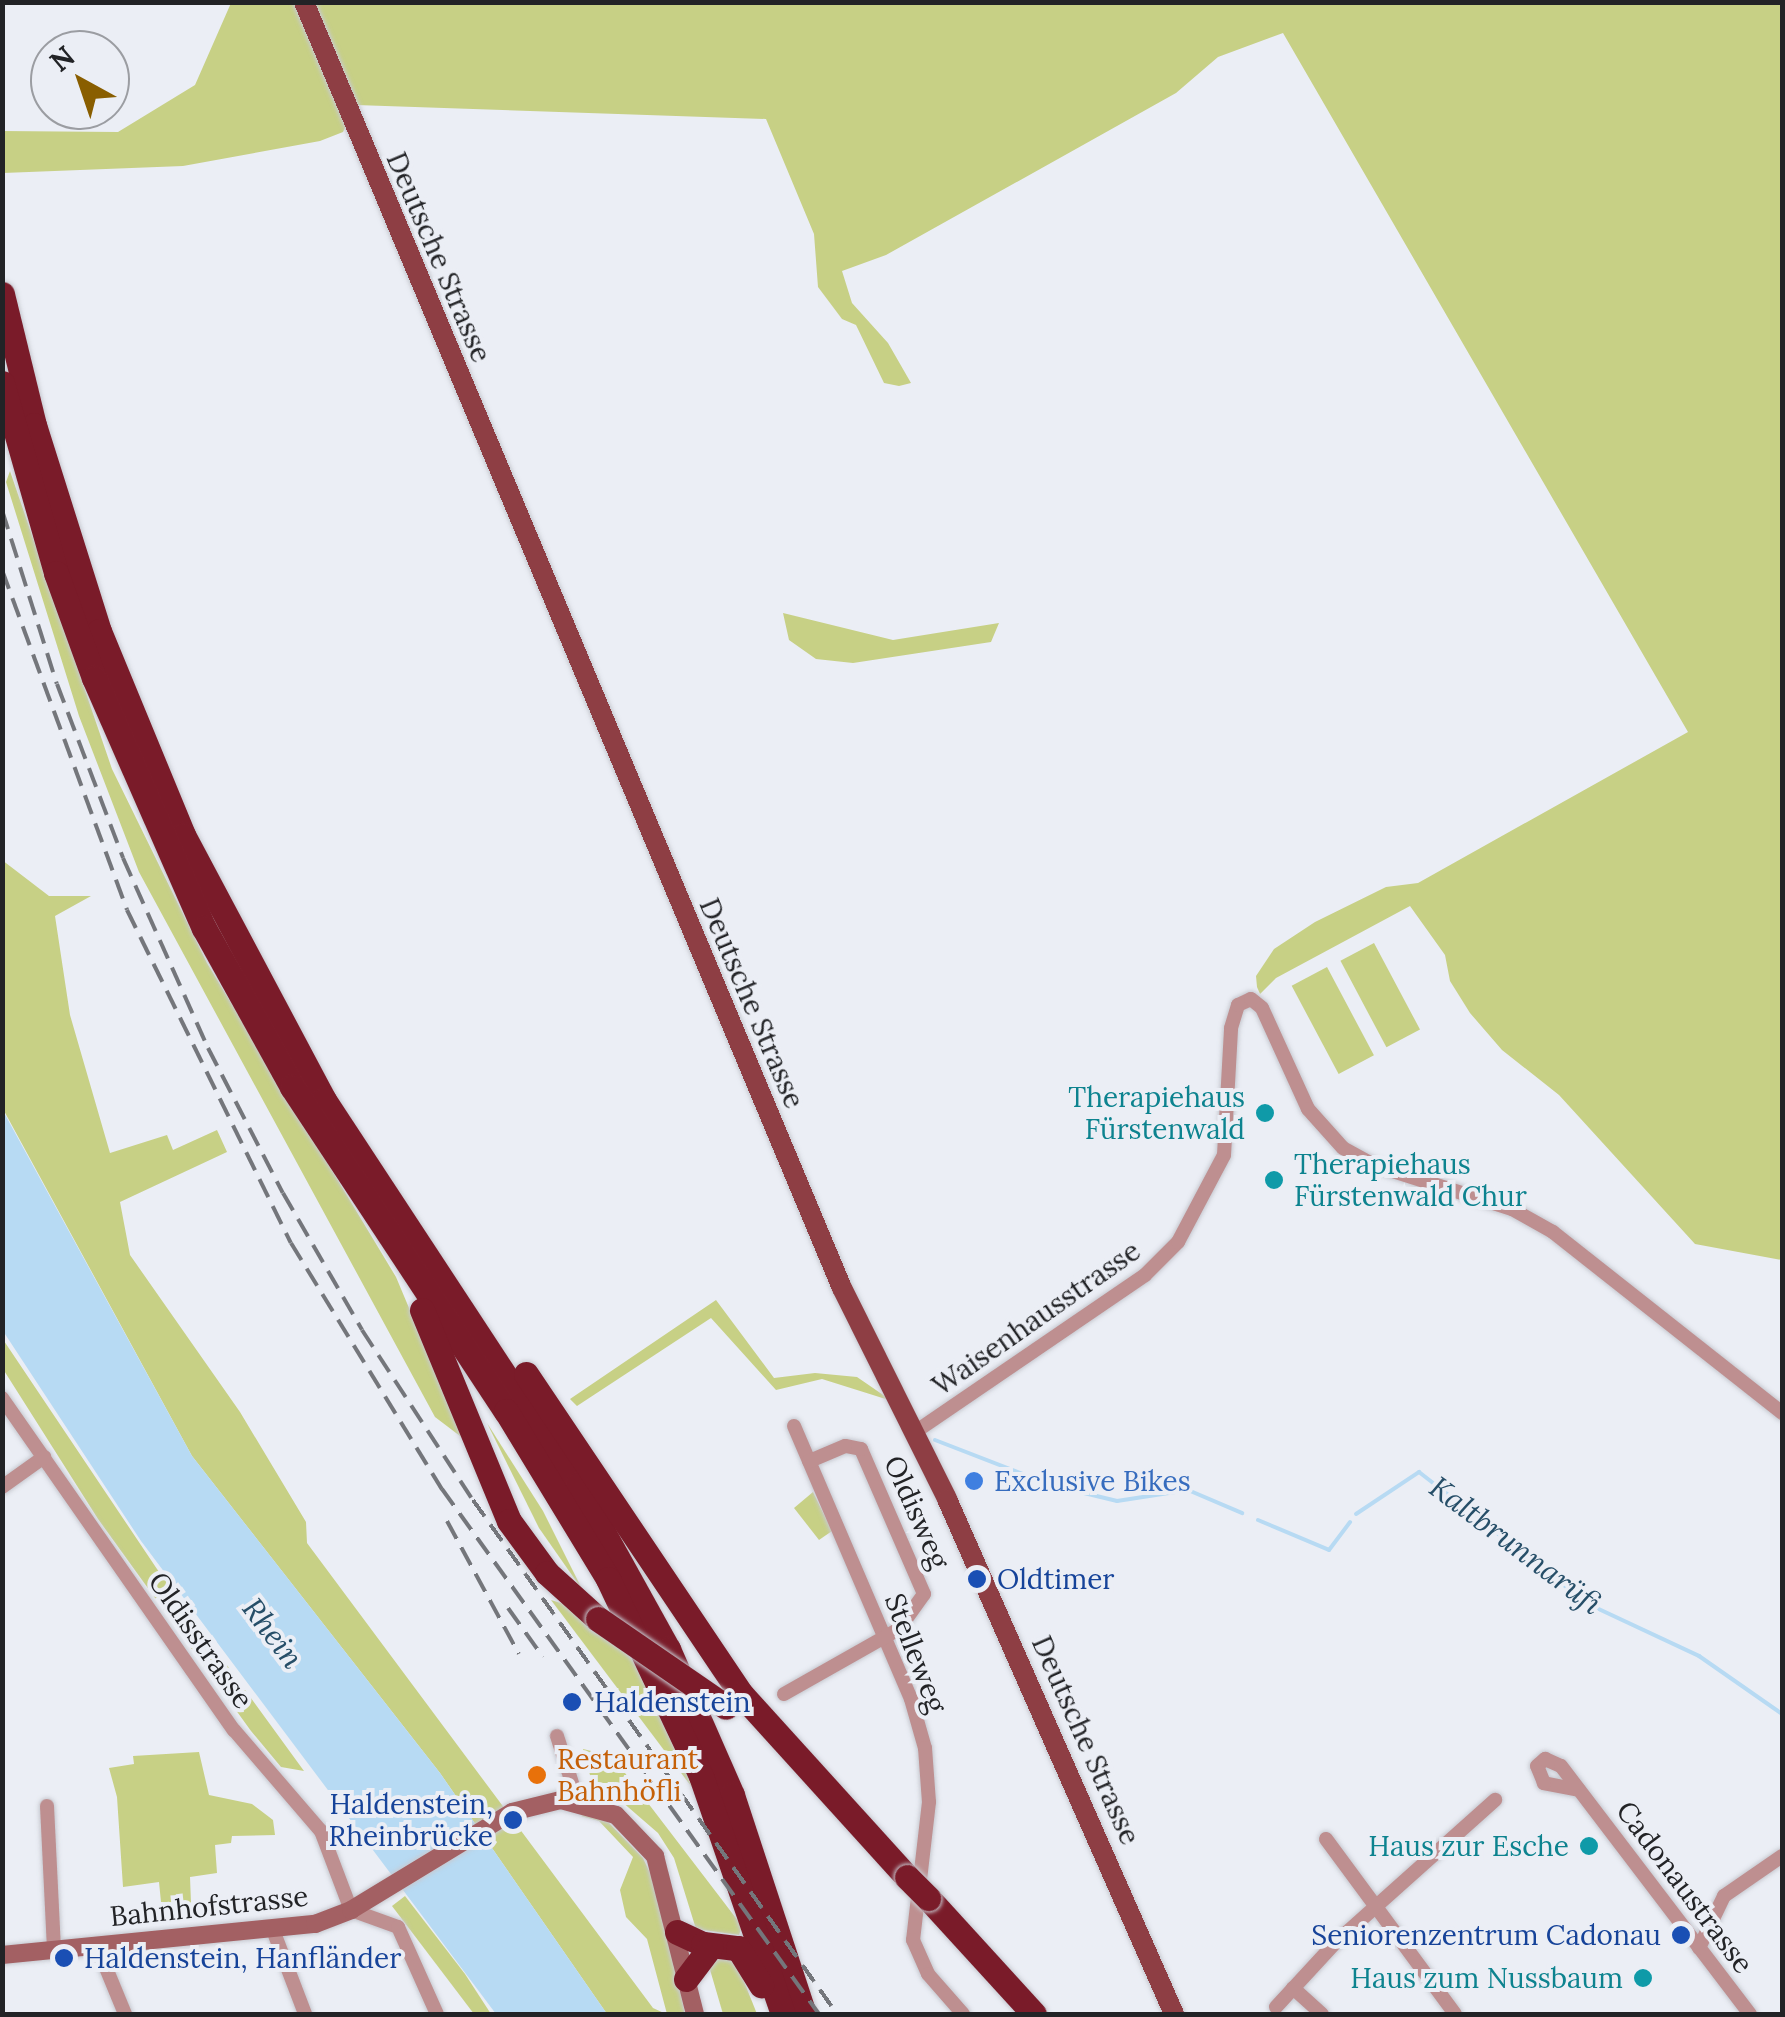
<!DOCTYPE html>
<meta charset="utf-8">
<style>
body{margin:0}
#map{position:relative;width:1785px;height:2017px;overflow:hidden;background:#ebeef5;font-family:Lora,serif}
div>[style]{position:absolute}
.green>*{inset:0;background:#c7d085;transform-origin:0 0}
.water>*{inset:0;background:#b7daf3}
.stream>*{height:4px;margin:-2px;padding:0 2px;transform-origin:2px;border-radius:2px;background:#b7daf3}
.roads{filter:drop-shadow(0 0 2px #c7c9d0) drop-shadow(0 0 2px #c7c9d0)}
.street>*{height:14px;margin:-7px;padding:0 7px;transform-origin:7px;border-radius:7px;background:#be8f90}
.secondary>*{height:18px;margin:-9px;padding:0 9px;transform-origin:9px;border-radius:9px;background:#a36063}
.primary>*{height:20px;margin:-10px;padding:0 10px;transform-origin:10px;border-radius:10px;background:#8e3e44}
.highway>*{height:25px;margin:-12.5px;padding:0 12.5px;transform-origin:12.5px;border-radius:12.5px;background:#7a1b29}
.rail>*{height:4px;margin-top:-2px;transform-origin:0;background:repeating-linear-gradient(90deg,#74767b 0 20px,transparent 0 30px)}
.bridges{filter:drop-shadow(0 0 2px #c7c9d0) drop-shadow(0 0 2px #c7c9d0)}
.highway-bridge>*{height:25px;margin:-12.5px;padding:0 12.5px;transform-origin:12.5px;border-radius:12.5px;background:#7a1b29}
.dots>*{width:28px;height:28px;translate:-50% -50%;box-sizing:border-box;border:5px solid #ebeef5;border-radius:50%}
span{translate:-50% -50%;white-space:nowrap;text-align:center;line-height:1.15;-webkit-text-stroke:8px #ebeef5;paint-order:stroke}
.street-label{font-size:28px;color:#222326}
.culture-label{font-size:28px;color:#0d838f}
.right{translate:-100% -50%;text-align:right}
.left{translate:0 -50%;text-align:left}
.shop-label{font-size:28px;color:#366cbe}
.transit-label{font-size:28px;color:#164399}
.food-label{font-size:28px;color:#c56008}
.water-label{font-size:30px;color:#264e68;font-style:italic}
.frame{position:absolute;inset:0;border:5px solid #222326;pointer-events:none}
.north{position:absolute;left:30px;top:30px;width:100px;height:100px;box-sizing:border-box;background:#ebeef5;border:2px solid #9b9da2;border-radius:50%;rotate:320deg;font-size:28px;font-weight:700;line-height:40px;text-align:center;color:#222326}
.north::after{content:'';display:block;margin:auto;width:35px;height:45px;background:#895e00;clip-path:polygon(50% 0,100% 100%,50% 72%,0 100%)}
</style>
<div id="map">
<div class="green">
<div style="clip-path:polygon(231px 3px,1782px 3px,1782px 1260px,1695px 1244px,1559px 1095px,1502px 1050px,1470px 1013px,1450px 981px,1445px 955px,1410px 906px,1276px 978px,1260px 994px,1257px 987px,1256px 976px,1274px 949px,1315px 922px,1386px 887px,1418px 883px,1688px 732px,1283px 33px,1218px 57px,1176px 93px,886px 255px,842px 271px,852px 303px,888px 343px,911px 383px,899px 386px,884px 383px,856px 325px,842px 319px,818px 287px,814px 234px,766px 119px,356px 105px,343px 132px,320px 141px,183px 166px,3px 173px,2px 131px,118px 132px,195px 85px)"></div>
<div style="clip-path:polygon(10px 471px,112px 769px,207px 963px,396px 1277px,464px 1439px,435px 1417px,139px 872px,79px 716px,6px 482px)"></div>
<div style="clip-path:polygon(783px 613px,893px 640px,999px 623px,991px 642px,853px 663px,816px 659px,789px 640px)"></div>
<div style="clip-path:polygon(2px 860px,49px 896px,91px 896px,55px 916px,70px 1015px,110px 1153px,167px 1135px,173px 1150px,217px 1130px,227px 1152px,120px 1202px,130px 1255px,240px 1412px,306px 1522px,307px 1543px,653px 2008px,666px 2014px,607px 2014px,440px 1773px,192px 1456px,3px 1109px)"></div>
<div style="left:1374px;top:943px;width:98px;height:38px;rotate:62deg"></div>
<div style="left:1327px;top:967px;width:100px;height:40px;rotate:62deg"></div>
<div style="clip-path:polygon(716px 1300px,774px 1378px,815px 1373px,857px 1377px,892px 1401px,822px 1379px,776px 1390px,711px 1318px,577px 1406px,570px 1399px)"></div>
<div style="clip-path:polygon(2px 1338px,157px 1569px,304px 1771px,281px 1767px,251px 1731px,98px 1519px,3px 1369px)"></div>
<div style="clip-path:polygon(487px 1423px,543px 1511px,583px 1591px,539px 1528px)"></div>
<div style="clip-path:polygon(813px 1492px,832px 1531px,819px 1540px,794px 1508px)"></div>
<div style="clip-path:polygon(551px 1600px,567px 1605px,630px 1654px,694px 1790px)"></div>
<div style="clip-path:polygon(583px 1749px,612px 1756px,742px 1926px,739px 1935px,696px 1929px,674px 1858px,658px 1833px,621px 1801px,594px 1790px)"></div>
<div style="clip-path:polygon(199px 1752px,209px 1795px,252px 1804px,273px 1820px,275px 1835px,232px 1836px,231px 1843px,215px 1845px,217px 1873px,190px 1877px,191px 1903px,161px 1902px,159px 1882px,123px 1887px,117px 1797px,109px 1768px,134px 1764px,133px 1756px)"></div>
<div style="clip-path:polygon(587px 1813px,608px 1822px,643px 1858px,658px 1890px,685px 2014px,667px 2014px,647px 1939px,626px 1917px,620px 1890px,633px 1857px,599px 1821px,581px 1816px)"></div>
<div style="clip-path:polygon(405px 1896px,465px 1974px,491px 2014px,474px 2014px,392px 1906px)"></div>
<div style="clip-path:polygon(706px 1956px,735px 1959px,757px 2014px,723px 2014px)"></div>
</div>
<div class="water">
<div style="clip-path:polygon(2px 1109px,192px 1456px,440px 1773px,607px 2014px,496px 2014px,141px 1541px,3px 1331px)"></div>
</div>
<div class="stream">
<div style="left:935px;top:1440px;width:124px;rotate:21.2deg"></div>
<div style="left:1051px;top:1485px;width:68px;rotate:13.6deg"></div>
<div style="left:1117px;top:1501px;width:72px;rotate:-8.8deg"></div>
<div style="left:1188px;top:1490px;width:59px;rotate:23.1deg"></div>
<div style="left:1356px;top:1514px;width:76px;rotate:-33.7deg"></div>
<div style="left:1419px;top:1472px;width:214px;rotate:38deg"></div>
<div style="left:1588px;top:1604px;width:123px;rotate:25.1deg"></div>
<div style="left:1699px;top:1656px;width:101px;rotate:34.9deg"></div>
<div style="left:1258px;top:1520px;width:77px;rotate:22.9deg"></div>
<div style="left:1329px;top:1550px;width:35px;rotate:-53deg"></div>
</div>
<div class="roads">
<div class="street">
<div style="left:2px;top:1398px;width:405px;rotate:55.1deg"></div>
<div style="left:234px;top:1730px;width:133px;rotate:49.3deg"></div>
<div style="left:321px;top:1831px;width:85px;rotate:69.2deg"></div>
<div style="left:351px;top:1910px;width:50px;rotate:19.9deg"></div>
<div style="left:398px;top:1927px;width:95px;rotate:65.9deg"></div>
<div style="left:794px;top:1426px;width:297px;rotate:66.8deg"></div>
<div style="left:911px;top:1699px;width:51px;rotate:74.1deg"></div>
<div style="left:925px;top:1748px;width:54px;rotate:85.8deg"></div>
<div style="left:929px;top:1802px;width:139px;rotate:96.6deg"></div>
<div style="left:913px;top:1940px;width:37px;rotate:66deg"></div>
<div style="left:928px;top:1974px;width:53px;rotate:48.8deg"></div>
<div style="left:915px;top:1432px;width:278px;rotate:-34.3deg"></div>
<div style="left:1145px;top:1275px;width:47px;rotate:-45deg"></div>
<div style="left:1178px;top:1242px;width:98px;rotate:-62.1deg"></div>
<div style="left:1224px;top:1155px;width:127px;rotate:-86.8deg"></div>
<div style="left:1231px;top:1028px;width:24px;rotate:-73deg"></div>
<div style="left:1238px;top:1005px;width:14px;rotate:-25deg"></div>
<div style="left:1251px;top:999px;width:14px;rotate:39deg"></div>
<div style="left:1262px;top:1008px;width:111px;rotate:65.5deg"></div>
<div style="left:1308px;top:1109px;width:52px;rotate:48.1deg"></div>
<div style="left:1343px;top:1148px;width:35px;rotate:29deg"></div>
<div style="left:1374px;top:1165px;width:145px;rotate:17.7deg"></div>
<div style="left:1512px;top:1209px;width:47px;rotate:29.3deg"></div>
<div style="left:1553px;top:1232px;width:292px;rotate:38.3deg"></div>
<div style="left:2px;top:1487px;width:52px;rotate:-35.5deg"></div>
<div style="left:784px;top:1694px;width:132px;rotate:-29.5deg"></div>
<div style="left:899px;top:1629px;width:43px;rotate:-54.5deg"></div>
<div style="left:924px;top:1594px;width:158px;rotate:-113.5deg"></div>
<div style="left:861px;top:1449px;width:16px;rotate:-169deg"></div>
<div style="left:845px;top:1446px;width:39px;rotate:157deg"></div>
<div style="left:557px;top:1736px;width:69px;rotate:72.3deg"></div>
<div style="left:1579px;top:1790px;width:36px;rotate:-169deg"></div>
<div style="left:1544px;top:1783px;width:18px;rotate:-112deg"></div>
<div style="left:1537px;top:1766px;width:11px;rotate:-41deg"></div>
<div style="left:1545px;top:1759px;width:17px;rotate:24deg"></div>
<div style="left:1561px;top:1766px;width:312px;rotate:52.7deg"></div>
<div style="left:47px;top:1806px;width:144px;rotate:87.2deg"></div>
<div style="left:1326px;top:1839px;width:217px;rotate:53.6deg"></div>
<div style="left:273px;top:1930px;width:90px;rotate:69.1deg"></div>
<div style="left:97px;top:1946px;width:74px;rotate:67.6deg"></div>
<div style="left:1699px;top:1948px;width:58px;rotate:-64.3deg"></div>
<div style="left:1724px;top:1896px;width:70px;rotate:-34.6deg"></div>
<div style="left:1293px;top:1988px;width:39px;rotate:42deg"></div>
<div style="left:1276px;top:2007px;width:87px;rotate:-47.3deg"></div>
<div style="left:1335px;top:1943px;width:215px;rotate:-41.8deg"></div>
</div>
<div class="secondary">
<div style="left:2px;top:1955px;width:315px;rotate:-5.7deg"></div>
<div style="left:315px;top:1924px;width:39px;rotate:-21deg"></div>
<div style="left:351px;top:1910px;width:188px;rotate:-31.3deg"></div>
<div style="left:512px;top:1812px;width:50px;rotate:-13.8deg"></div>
<div style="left:561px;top:1800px;width:57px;rotate:15.3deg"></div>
<div style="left:616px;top:1815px;width:57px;rotate:46.4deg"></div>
<div style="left:655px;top:1856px;width:163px;rotate:75.8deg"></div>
</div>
<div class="primary">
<div style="left:304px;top:2px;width:1394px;rotate:67.3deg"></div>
<div style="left:842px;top:1288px;width:236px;rotate:63.5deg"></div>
<div style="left:947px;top:1499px;width:563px;rotate:66.21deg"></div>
</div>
<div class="highway">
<div style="left:2px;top:294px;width:135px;rotate:76.3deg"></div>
<div style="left:34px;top:425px;width:216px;rotate:72.5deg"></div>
<div style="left:99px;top:631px;width:221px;rotate:67.6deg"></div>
<div style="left:183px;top:835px;width:300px;rotate:62deg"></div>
<div style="left:324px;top:1100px;width:461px;rotate:56.7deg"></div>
<div style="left:577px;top:1485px;width:188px;rotate:61deg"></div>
<div style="left:668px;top:1649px;width:159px;rotate:66.3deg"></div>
<div style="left:732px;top:1795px;width:231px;rotate:71.8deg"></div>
<div style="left:2px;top:383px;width:198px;rotate:74.1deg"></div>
<div style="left:56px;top:573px;width:112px;rotate:70.1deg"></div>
<div style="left:94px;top:678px;width:273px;rotate:66.3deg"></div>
<div style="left:204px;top:928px;width:182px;rotate:61deg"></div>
<div style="left:292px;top:1087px;width:388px;rotate:56.6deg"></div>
<div style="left:506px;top:1411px;width:197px;rotate:58.7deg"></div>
<div style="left:608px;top:1579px;width:218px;rotate:64.7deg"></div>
<div style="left:701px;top:1776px;width:252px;rotate:71deg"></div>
<div style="left:422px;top:1310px;width:228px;rotate:67.6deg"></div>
<div style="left:509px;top:1521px;width:64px;rotate:53.8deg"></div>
<div style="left:547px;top:1573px;width:69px;rotate:42deg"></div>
<div style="left:526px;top:1374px;width:387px;rotate:56.1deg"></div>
<div style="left:742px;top:1695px;width:246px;rotate:47.8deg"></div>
<div style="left:928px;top:1898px;width:157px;rotate:47.6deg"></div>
<div style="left:677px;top:1932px;width:29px;rotate:25deg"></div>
<div style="left:703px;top:1944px;width:35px;rotate:7deg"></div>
<div style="left:738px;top:1948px;width:44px;rotate:58.1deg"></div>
<div style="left:686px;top:1979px;width:41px;rotate:-52.9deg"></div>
</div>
</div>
<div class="rail">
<div style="left:2px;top:510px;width:182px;rotate:72.5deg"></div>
<div style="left:57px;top:684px;width:186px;rotate:69.2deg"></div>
<div style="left:123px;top:858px;width:208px;rotate:65.9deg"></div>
<div style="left:208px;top:1048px;width:163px;rotate:62.7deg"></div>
<div style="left:283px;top:1193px;width:158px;rotate:60deg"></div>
<div style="left:362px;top:1330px;width:203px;rotate:56.9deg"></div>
<div style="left:473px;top:1500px;width:630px;rotate:54.69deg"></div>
<div style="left:2px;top:570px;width:362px;rotate:69.8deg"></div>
<div style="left:127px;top:910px;width:371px;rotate:63.8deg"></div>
<div style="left:291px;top:1243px;width:289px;rotate:58.5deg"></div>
<div style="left:442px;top:1489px;width:646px;rotate:54.32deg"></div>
<div style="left:447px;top:1521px;width:151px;rotate:61.6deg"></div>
<div style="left:508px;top:1608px;width:60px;rotate:54.5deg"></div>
</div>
<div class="bridges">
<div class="highway-bridge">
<div style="left:598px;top:1619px;width:155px;rotate:34.5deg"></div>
<div style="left:907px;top:1877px;width:30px;rotate:45deg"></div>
</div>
</div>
<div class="dots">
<div style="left:1265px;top:1113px;background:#0f9aa8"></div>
<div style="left:1274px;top:1180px;background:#0f9aa8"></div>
<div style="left:974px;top:1481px;background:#3f7fe0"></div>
<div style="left:977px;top:1579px;background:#1a4fb4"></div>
<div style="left:572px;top:1702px;background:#1a4fb4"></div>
<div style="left:537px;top:1775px;background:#e8710a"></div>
<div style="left:513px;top:1820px;background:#1a4fb4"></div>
<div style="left:1589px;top:1846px;background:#0f9aa8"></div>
<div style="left:1681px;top:1935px;background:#1a4fb4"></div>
<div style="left:64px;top:1958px;background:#1a4fb4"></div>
<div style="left:1643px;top:1978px;background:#0f9aa8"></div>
</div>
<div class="street-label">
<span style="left:439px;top:257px;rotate:67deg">Deutsche Strasse</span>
<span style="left:752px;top:1003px;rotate:67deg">Deutsche Strasse</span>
<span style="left:1036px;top:1318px;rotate:-35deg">Waisenhausstrasse</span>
<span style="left:917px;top:1512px;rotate:66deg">Oldisweg</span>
<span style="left:201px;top:1640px;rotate:55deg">Oldisstrasse</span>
<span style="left:916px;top:1653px;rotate:69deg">Stelleweg</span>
<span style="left:1086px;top:1740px;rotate:66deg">Deutsche Strasse</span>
<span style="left:1685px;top:1887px;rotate:53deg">Cadonaustrasse</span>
<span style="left:209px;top:1906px;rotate:-6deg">Bahnhofstrasse</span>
</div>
<div class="culture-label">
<span class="right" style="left:1245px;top:1113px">Therapiehaus<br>Fürstenwald</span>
<span class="left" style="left:1294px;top:1180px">Therapiehaus<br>Fürstenwald Chur</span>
<span class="right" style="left:1569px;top:1846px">Haus zur Esche</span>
<span class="right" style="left:1623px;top:1978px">Haus zum Nussbaum</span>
</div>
<div class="shop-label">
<span class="left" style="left:994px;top:1481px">Exclusive Bikes</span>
</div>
<div class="transit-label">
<span class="left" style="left:997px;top:1579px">Oldtimer</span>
<span class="left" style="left:594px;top:1702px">Haldenstein</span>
<span class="right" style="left:493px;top:1820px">Haldenstein,<br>Rheinbrücke</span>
<span class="right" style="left:1661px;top:1935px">Seniorenzentrum Cadonau</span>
<span class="left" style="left:84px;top:1958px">Haldenstein, Hanfländer</span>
</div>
<div class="food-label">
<span class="left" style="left:557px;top:1775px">Restaurant<br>Bahnhöfli</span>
</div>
<div class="water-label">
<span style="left:1516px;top:1545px;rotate:37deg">Kaltbrunnarüfi</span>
<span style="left:273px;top:1633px;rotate:53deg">Rhein</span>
</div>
<div class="frame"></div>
<div class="north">N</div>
</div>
